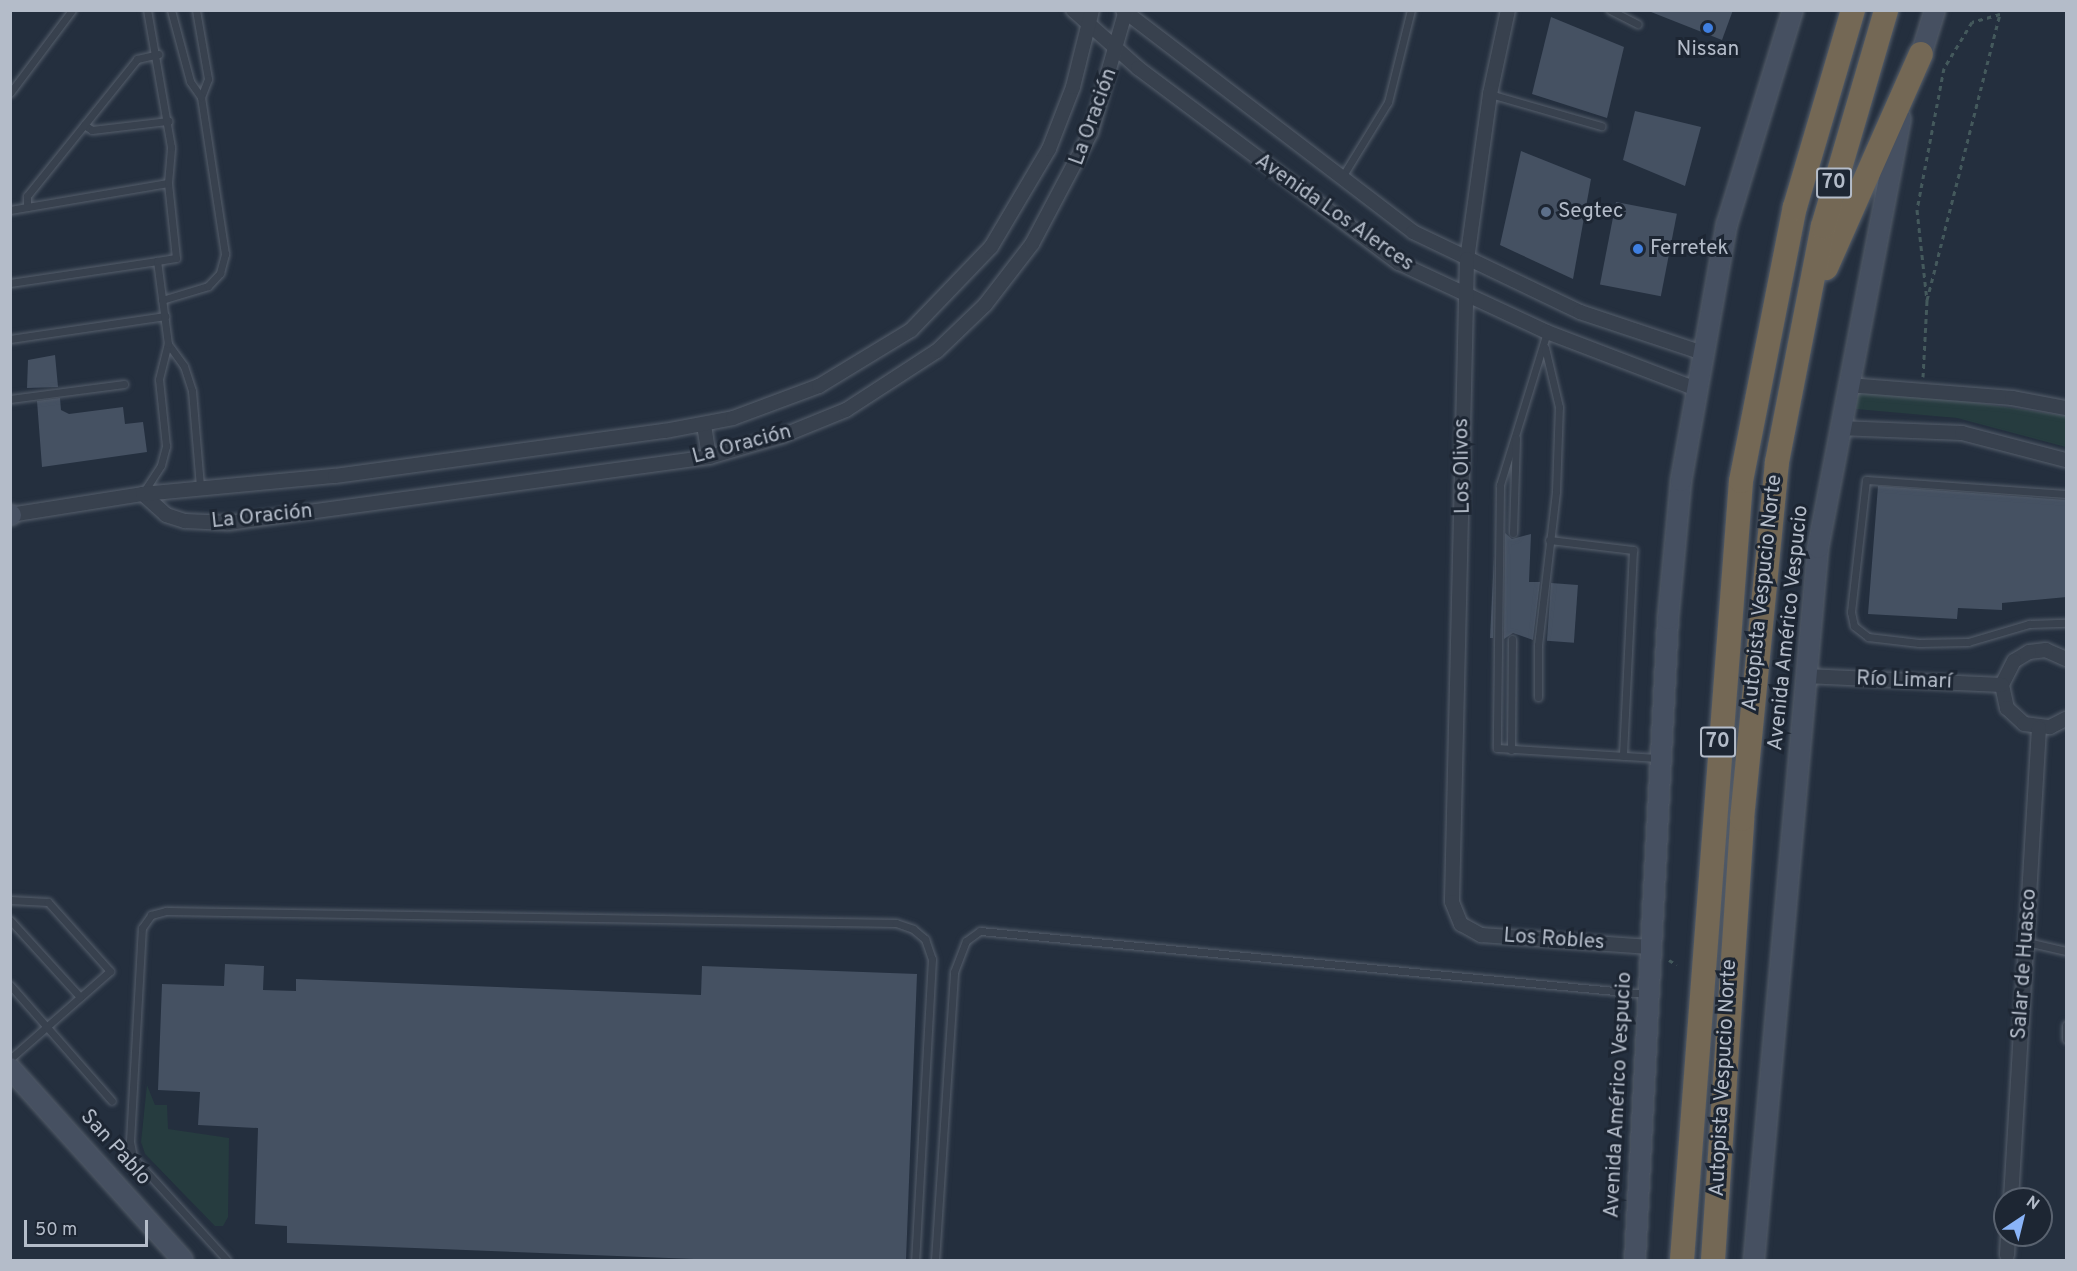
<!DOCTYPE html>
<meta charset="utf-8">
<style>
body{margin:0}
#map{position:relative;width:2077px;height:1271px;overflow:hidden;background:#242f3e;font-family:Overpass,sans-serif}
div>[style]{position:absolute}
.green>*{inset:0;background:#263c3f}
.building>*{inset:0;background:#455162;transform-origin:0 0}
.path>*{height:3px;margin-top:-1.5px;transform-origin:0;background:repeating-linear-gradient(90deg,#44595c 0 4.5px,transparent 0 9px)}
.roads{filter:drop-shadow(0 0 2px #565f6c) drop-shadow(0 0 2px #565f6c)}
.lane>*{height:7px;margin:-3.5px;padding:0 3.5px;transform-origin:3.5px;border-radius:3.5px;background:#38414e}
.street>*{height:14px;margin:-7px;padding:0 7px;transform-origin:7px;border-radius:7px;background:#38414e}
.secondary>*{height:20px;margin:-10px;padding:0 10px;transform-origin:10px;border-radius:10px;background:#465061}
.highway>*{height:24px;margin:-12px;padding:0 12px;transform-origin:12px;border-radius:12px;background:#746855}
.dots>*{width:16px;height:16px;translate:-50% -50%;box-sizing:border-box;border:3px solid #1d2633;border-radius:50%}
span{translate:-50% -50%;white-space:nowrap;text-align:center;line-height:1.15;-webkit-text-stroke:6px #1d2633;paint-order:stroke}
.shield-label span{padding:2px 4px;background:#1d2633;border:2px solid;border-radius:4px;-webkit-text-stroke-width:0}
.shield-label{font-size:20px;color:#b4bcc9;font-weight:700}
.poi-label{font-size:21px;color:#b4bcc9}
.left{translate:0 -50%;text-align:left}
.street-label{font-size:21px;color:#b4bcc9}
.frame{position:absolute;inset:0;border:12px solid #b4bcc9;pointer-events:none}
.north{position:absolute;left:1993px;top:1187px;width:60px;height:60px;box-sizing:border-box;background:#1d2633;border:2px solid #59626f;border-radius:50%;rotate:35deg;font-size:16px;font-weight:700;line-height:24px;text-align:center;color:#b4bcc9}
.north::after{content:'';display:block;margin:auto;width:21px;height:27px;background:#8ab4f8;clip-path:polygon(50% 0,100% 100%,50% 72%,0 100%)}
.scale{position:absolute;left:24px;top:1220px;width:124px;height:27px;box-sizing:border-box;border:3px solid #b4bcc9;border-top:0;padding-left:8px;font-size:18px;line-height:21px;white-space:nowrap;color:#b4bcc9;-webkit-text-stroke:4px #1d2633;paint-order:stroke}
</style>
<div id="map">
<div class="green">
<div style="clip-path:polygon(1858px 393px,1937px 397px,2066px 416px,2066px 447px,1957px 418px,1856px 409px)"></div>
<div style="clip-path:polygon(147px 1085px,155px 1105px,167px 1105px,168px 1129px,229px 1138px,228px 1217px,223px 1226px,215px 1226px,145px 1154px,141px 1142px)"></div>
</div>
<div class="building">
<div style="clip-path:polygon(1646px 10px,1733px 10px,1722px 40px)"></div>
<div style="clip-path:polygon(1551px 17px,1624px 47px,1607px 118px,1532px 94px)"></div>
<div style="clip-path:polygon(1635px 111px,1701px 127px,1685px 186px,1623px 160px)"></div>
<div style="clip-path:polygon(1521px 151px,1591px 179px,1573px 279px,1500px 245px)"></div>
<div style="left:1616px;top:202px;width:62px;height:84px;rotate:11deg"></div>
<div style="clip-path:polygon(55px 355px,58px 387px,27px 388px,28px 360px)"></div>
<div style="clip-path:polygon(60px 398px,61px 410px,69px 414px,123px 407px,125px 424px,143px 422px,147px 452px,42px 467px,37px 401px)"></div>
<div style="clip-path:polygon(1878px 486px,2067px 500px,2067px 597px,2002px 603px,2002px 610px,1958px 608px,1957px 619px,1868px 614px)"></div>
<div style="clip-path:polygon(1505px 533px,1512px 539px,1531px 534px,1529px 582px,1540px 582px,1533px 640px,1513px 633px,1504px 639px)"></div>
<div style="clip-path:polygon(1494px 556px,1493px 638px,1490px 638px)"></div>
<div style="left:1551px;top:583px;width:27px;height:58px;rotate:4deg"></div>
<div style="clip-path:polygon(225px 964px,264px 966px,263px 990px,296px 991px,296px 979px,701px 995px,702px 966px,917px 974px,906px 1260px,720px 1260px,287px 1243px,287px 1226px,255px 1224px,258px 1128px,198px 1125px,200px 1092px,158px 1090px,162px 984px,224px 986px)"></div>
</div>
<div class="path">
<div style="left:1923px;top:377px;width:77px;rotate:-87deg"></div>
<div style="left:1927px;top:300px;width:295px;rotate:-75.7deg"></div>
<div style="left:2000px;top:14px;width:29px;rotate:164deg"></div>
<div style="left:1972px;top:22px;width:54px;rotate:121.3deg"></div>
<div style="left:1944px;top:68px;width:145px;rotate:100.8deg"></div>
<div style="left:1917px;top:210px;width:91px;rotate:83.7deg"></div>
<div style="left:1669px;top:960px;width:9px;rotate:32deg"></div>
</div>
<div class="roads">
<div class="lane">
<div style="left:196px;top:10px;width:70px;rotate:80.1deg"></div>
<div style="left:208px;top:79px;width:19px;rotate:111deg"></div>
<div style="left:1610px;top:10px;width:31px;rotate:27deg"></div>
<div style="left:10px;top:93px;width:104px;rotate:-53.2deg"></div>
<div style="left:1490px;top:94px;width:116px;rotate:16.1deg"></div>
<div style="left:84px;top:125px;width:9px;rotate:32deg"></div>
<div style="left:92px;top:130px;width:77px;rotate:-6.8deg"></div>
<div style="left:1342px;top:177px;width:88px;rotate:-58.5deg"></div>
<div style="left:1388px;top:102px;width:95px;rotate:-76deg"></div>
<div style="left:27px;top:207px;width:11px;rotate:-90deg"></div>
<div style="left:27px;top:196px;width:176px;rotate:-51.2deg"></div>
<div style="left:137px;top:59px;width:22px;rotate:-13deg"></div>
<div style="left:10px;top:210px;width:160px;rotate:-9.7deg"></div>
<div style="left:10px;top:283px;width:149px;rotate:-8.5deg"></div>
<div style="left:162px;top:300px;width:48px;rotate:-16.9deg"></div>
<div style="left:208px;top:286px;width:18px;rotate:-47deg"></div>
<div style="left:220px;top:273px;width:20px;rotate:-75deg"></div>
<div style="left:225px;top:254px;width:159px;rotate:-98.7deg"></div>
<div style="left:201px;top:97px;width:19px;rotate:-125deg"></div>
<div style="left:190px;top:81px;width:73px;rotate:-105deg"></div>
<div style="left:1547px;top:332px;width:160px;rotate:107.1deg"></div>
<div style="left:1500px;top:485px;width:263px;rotate:90.7deg"></div>
<div style="left:1497px;top:748px;width:161px;rotate:3.6deg"></div>
<div style="left:10px;top:339px;width:157px;rotate:-8.4deg"></div>
<div style="left:168px;top:344px;width:27px;rotate:54deg"></div>
<div style="left:184px;top:366px;width:26px;rotate:72deg"></div>
<div style="left:192px;top:391px;width:96px;rotate:85.2deg"></div>
<div style="left:10px;top:399px;width:115px;rotate:-7.5deg"></div>
<div style="left:143px;top:493px;width:33px;rotate:-57deg"></div>
<div style="left:161px;top:465px;width:20px;rotate:-75deg"></div>
<div style="left:166px;top:446px;width:67px;rotate:-96deg"></div>
<div style="left:159px;top:379px;width:36px;rotate:-76deg"></div>
<div style="left:168px;top:344px;width:84px;rotate:-97.5deg"></div>
<div style="left:157px;top:261px;width:19px;rotate:-9deg"></div>
<div style="left:176px;top:258px;width:75px;rotate:-96.1deg"></div>
<div style="left:168px;top:183px;width:36px;rotate:-85deg"></div>
<div style="left:171px;top:147px;width:139px;rotate:-99.9deg"></div>
<div style="left:2066px;top:494px;width:200px;rotate:-176deg"></div>
<div style="left:1866px;top:480px;width:133px;rotate:96.5deg"></div>
<div style="left:1851px;top:612px;width:14px;rotate:78deg"></div>
<div style="left:1854px;top:626px;width:18px;rotate:38deg"></div>
<div style="left:1868px;top:637px;width:51px;rotate:6.7deg"></div>
<div style="left:1919px;top:643px;width:49px;rotate:-1.2deg"></div>
<div style="left:1968px;top:642px;width:64px;rotate:-16.4deg"></div>
<div style="left:2029px;top:624px;width:37px;rotate:-2deg"></div>
<div style="left:1513px;top:533px;width:95px;rotate:-88.2deg"></div>
<div style="left:1549px;top:540px;width:85px;rotate:6.8deg"></div>
<div style="left:1633px;top:550px;width:206px;rotate:92.8deg"></div>
<div style="left:1538px;top:697px;width:52px;rotate:-90deg"></div>
<div style="left:1538px;top:645px;width:155px;rotate:-83.3deg"></div>
<div style="left:1556px;top:491px;width:84px;rotate:-88deg"></div>
<div style="left:1559px;top:407px;width:61px;rotate:-103.3deg"></div>
<div style="left:1511px;top:750px;width:111px;rotate:-89.5deg"></div>
<div style="left:10px;top:900px;width:38px;rotate:3deg"></div>
<div style="left:48px;top:902px;width:93px;rotate:48.1deg"></div>
<div style="left:110px;top:971px;width:133px;rotate:138.7deg"></div>
<div style="left:10px;top:920px;width:104px;rotate:47.7deg"></div>
<div style="left:2027px;top:942px;width:40px;rotate:13deg"></div>
<div style="left:10px;top:985px;width:154px;rotate:48.7deg"></div>
<div style="left:2066px;top:1025px;width:14px;rotate:90deg"></div>
<div style="left:227px;top:1260px;width:139px;rotate:-132.4deg"></div>
<div style="left:133px;top:1157px;width:16px;rotate:-101deg"></div>
<div style="left:130px;top:1141px;width:213px;rotate:-86.8deg"></div>
<div style="left:142px;top:928px;width:16px;rotate:-55deg"></div>
<div style="left:151px;top:915px;width:16px;rotate:-15deg"></div>
<div style="left:166px;top:911px;width:730px;rotate:0.94deg"></div>
<div style="left:896px;top:923px;width:18px;rotate:19deg"></div>
<div style="left:913px;top:929px;width:16px;rotate:40deg"></div>
<div style="left:925px;top:939px;width:21px;rotate:71deg"></div>
<div style="left:932px;top:959px;width:301px;rotate:93.2deg"></div>
<div style="left:935px;top:1260px;width:289px;rotate:-86.2deg"></div>
<div style="left:954px;top:972px;width:33px;rotate:-69deg"></div>
<div style="left:966px;top:941px;width:17px;rotate:-36deg"></div>
<div style="left:980px;top:931px;width:670px;rotate:5.4deg"></div>
</div>
<div class="street">
<div style="left:1073px;top:10px;width:87px;rotate:41.7deg"></div>
<div style="left:1138px;top:68px;width:326px;rotate:36.8deg"></div>
<div style="left:1399px;top:263px;width:163px;rotate:25deg"></div>
<div style="left:1547px;top:332px;width:157px;rotate:20.9deg"></div>
<div style="left:1123px;top:10px;width:365px;rotate:37.4deg"></div>
<div style="left:1413px;top:232px;width:185px;rotate:25.6deg"></div>
<div style="left:1580px;top:312px;width:126px;rotate:18.4deg"></div>
<div style="left:1508px;top:10px;width:86px;rotate:102.1deg"></div>
<div style="left:1490px;top:94px;width:167px;rotate:97.9deg"></div>
<div style="left:1467px;top:259px;width:643px;rotate:91.34deg"></div>
<div style="left:1452px;top:902px;width:24px;rotate:68deg"></div>
<div style="left:1461px;top:924px;width:23px;rotate:29deg"></div>
<div style="left:1481px;top:935px;width:169px;rotate:4.1deg"></div>
<div style="left:1848px;top:385px;width:165px;rotate:4.5deg"></div>
<div style="left:2012px;top:398px;width:55px;rotate:10.5deg"></div>
<div style="left:704px;top:425px;width:32px;rotate:81deg"></div>
<div style="left:1839px;top:428px;width:123px;rotate:2.3deg"></div>
<div style="left:1962px;top:433px;width:107px;rotate:14.6deg"></div>
<div style="left:143px;top:494px;width:31px;rotate:42deg"></div>
<div style="left:166px;top:515px;width:20px;rotate:18deg"></div>
<div style="left:185px;top:521px;width:43px;rotate:2.7deg"></div>
<div style="left:228px;top:523px;width:486px;rotate:-7.8deg"></div>
<div style="left:709px;top:457px;width:76px;rotate:-16deg"></div>
<div style="left:782px;top:436px;width:69px;rotate:-22.1deg"></div>
<div style="left:846px;top:410px;width:108px;rotate:-33deg"></div>
<div style="left:937px;top:351px;width:66px;rotate:-43.8deg"></div>
<div style="left:985px;top:305px;width:77px;rotate:-52.4deg"></div>
<div style="left:1032px;top:244px;width:127px;rotate:-62.2deg"></div>
<div style="left:1091px;top:132px;width:127px;rotate:-74deg"></div>
<div style="left:10px;top:515px;width:135px;rotate:-9deg"></div>
<div style="left:143px;top:494px;width:193px;rotate:-5.4deg"></div>
<div style="left:335px;top:476px;width:333px;rotate:-7.8deg"></div>
<div style="left:665px;top:431px;width:69px;rotate:-10.8deg"></div>
<div style="left:733px;top:418px;width:92px;rotate:-20.4deg"></div>
<div style="left:819px;top:386px;width:108px;rotate:-31.3deg"></div>
<div style="left:911px;top:330px;width:115px;rotate:-46.1deg"></div>
<div style="left:991px;top:247px;width:114px;rotate:-59.4deg"></div>
<div style="left:1049px;top:149px;width:66px;rotate:-68.8deg"></div>
<div style="left:1073px;top:87px;width:79px;rotate:-76.1deg"></div>
<div style="left:2066px;top:659px;width:22px;rotate:-156deg"></div>
<div style="left:2046px;top:650px;width:17px;rotate:173deg"></div>
<div style="left:2029px;top:652px;width:17px;rotate:149deg"></div>
<div style="left:2014px;top:661px;width:27px;rotate:117deg"></div>
<div style="left:2002px;top:685px;width:24px;rotate:78deg"></div>
<div style="left:2007px;top:708px;width:23px;rotate:43deg"></div>
<div style="left:2024px;top:724px;width:26px;rotate:7deg"></div>
<div style="left:2050px;top:727px;width:18px;rotate:-27deg"></div>
<div style="left:1805px;top:676px;width:197px;rotate:2.6deg"></div>
<div style="left:2011px;top:1199px;width:472px;rotate:-86.6deg"></div>
<div style="left:2007px;top:1255px;width:20px;rotate:-87deg"></div>
</div>
<div class="secondary">
<div style="left:1917px;top:68px;width:61px;rotate:-72.8deg"></div>
<div style="left:10px;top:515px;width:1px"></div>
<div style="left:10px;top:1068px;width:258px;rotate:48deg"></div>
<div style="left:1635px;top:1260px;width:642px;rotate:-87.05deg"></div>
<div style="left:1668px;top:619px;width:139px;rotate:-84.6deg"></div>
<div style="left:1681px;top:481px;width:261px;rotate:-79.9deg"></div>
<div style="left:1727px;top:224px;width:224px;rotate:-72.9deg"></div>
<div style="left:1754px;top:1260px;width:715px;rotate:-84.86deg"></div>
<div style="left:1818px;top:548px;width:437px;rotate:-79.1deg"></div>
</div>
<div class="highway">
<div style="left:1826px;top:268px;width:234px;rotate:-66.1deg"></div>
<div style="left:1682px;top:1260px;width:781px;rotate:-85.67deg"></div>
<div style="left:1741px;top:481px;width:279px;rotate:-78.9deg"></div>
<div style="left:1795px;top:207px;width:205px;rotate:-73.6deg"></div>
<div style="left:1713px;top:1260px;width:442px;rotate:-86.2deg"></div>
<div style="left:1742px;top:819px;width:359px;rotate:-84.4deg"></div>
<div style="left:1777px;top:462px;width:240px;rotate:-79deg"></div>
<div style="left:1823px;top:226px;width:225px;rotate:-73.7deg"></div>
</div>
</div>
<div class="dots">
<div style="left:1708px;top:28px;background:#3f7fe0"></div>
<div style="left:1546px;top:212px;background:#5c6f8a"></div>
<div style="left:1638px;top:249px;background:#3f7fe0"></div>
</div>
<div class="shield-label">
<span style="left:1834px;top:183px">70</span>
<span style="left:1718px;top:742px">70</span>
</div>
<div class="poi-label">
<span style="left:1708px;top:50px">Nissan</span>
<span class="left" style="left:1558px;top:212px">Segtec</span>
<span class="left" style="left:1650px;top:249px">Ferretek</span>
</div>
<div class="street-label">
<span style="left:1094px;top:117px;rotate:-70deg">La Oración</span>
<span style="left:1334px;top:213px;rotate:35deg">Avenida Los Alerces</span>
<span style="left:742px;top:445px;rotate:-15deg">La Oración</span>
<span style="left:1463px;top:466px;rotate:-91deg">Los Olivos</span>
<span style="left:262px;top:517px;rotate:-6deg">La Oración</span>
<span style="left:1763px;top:593px;rotate:-84deg">Autopista Vespucio Norte</span>
<span style="left:1789px;top:628px;rotate:-84deg">Avenida Américo Vespucio</span>
<span style="left:1904px;top:681px;rotate:2deg">Río Limarí</span>
<span style="left:1554px;top:940px;rotate:4deg">Los Robles</span>
<span style="left:2025px;top:964px;rotate:-86deg">Salar de Huasco</span>
<span style="left:1724px;top:1078px;rotate:-87deg">Autopista Vespucio Norte</span>
<span style="left:1619px;top:1095px;rotate:-87deg">Avenida Américo Vespucio</span>
<span style="left:115px;top:1148px;rotate:48deg">San Pablo</span>
</div>
<div class="frame"></div>
<div class="north">N</div>
<div class="scale">50 m</div>
</div>
